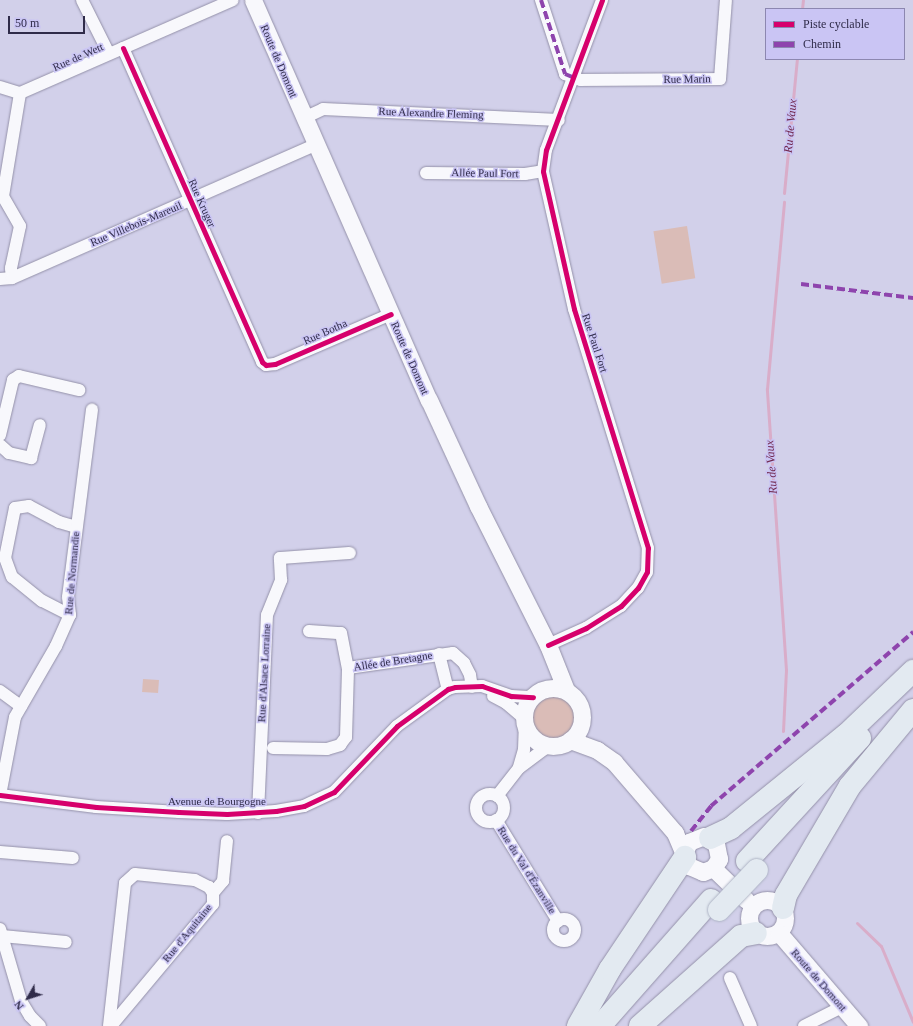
<!DOCTYPE html>
<meta charset="utf-8">
<style>
body{margin:0}
#map{position:relative;width:913px;height:1026px;overflow:hidden;background:#d2d0ea;font-family:"Times New Roman",serif}
div>[style]{position:absolute}
.green>*{inset:0;background:#dabcb7;transform-origin:0 0}
.round{border-radius:50%}
.stream>*{height:3px;margin:-1.5px;padding:0 1.5px;transform-origin:1.5px;border-radius:1.5px;background:#d9adc9}
.roads{filter:drop-shadow(0 0 1px #9491a9) drop-shadow(0 0 1px #9491a9)}
.street>*{height:12px;margin:-6px;padding:0 6px;transform-origin:6px;border-radius:6px;background:#f8f8fc}
.street>.ring{margin:-6px;padding:0;box-sizing:content-box;background:none;border:12px solid #f8f8fc;border-radius:50%}
.secondary>*{height:17px;margin:-8.5px;padding:0 8.5px;transform-origin:8.5px;border-radius:8.5px;background:#f8f8fc}
.secondary>.ring{margin:-8.5px;padding:0;box-sizing:content-box;background:none;border:17px solid #f8f8fc;border-radius:50%}
.highway>*{height:22px;margin:-11px;padding:0 11px;transform-origin:11px;border-radius:11px;background:#e3eaf1}
.bridges{filter:drop-shadow(0 0 1px #aeb4c5) drop-shadow(0 0 1px #aeb4c5)}
.highway-bridge>*{height:22px;margin:-11px;padding:0 11px;transform-origin:11px;border-radius:11px;background:#e3eaf1}
.quiet>*{height:4px;margin-top:-2px;transform-origin:0;background:repeating-linear-gradient(90deg,#8e44ad 0 8px,transparent 0 12px)}
.cycleway>*{height:5px;margin:-2.5px;padding:0 2.5px;transform-origin:2.5px;border-radius:2.5px;background:#d6006c}
span{translate:-50% -50%;white-space:nowrap;text-align:center;line-height:1.15;-webkit-text-stroke:3px #cac5f4;paint-order:stroke}
.street-label{font-size:11px;color:#2f2b49}
.water-label{font-size:12px;color:#722a51;font-style:italic}
.legend{position:absolute;left:765px;top:8px;width:140px;height:52px;box-sizing:border-box;background:#cac5f4;border:1px solid #8c87b0;margin:0;padding:5px 7px;list-style:none;font-size:12px;color:#2f2b49}
.legend li{display:flex;align-items:center;gap:8px;height:20px}
.legend b{width:20px;border:1px solid #8c87b0}
.north{position:absolute;left:8px;top:978px;width:40px;height:40px;-webkit-text-stroke:3px #cac5f4;paint-order:stroke;rotate:231deg;font-size:11px;font-weight:700;line-height:16px;text-align:center;color:#2f2b49}
.north::after{content:'';display:block;margin:auto;width:14px;height:18px;background:#2f2b49;clip-path:polygon(50% 0,100% 100%,50% 72%,0 100%)}
.scale{position:absolute;left:8px;top:16px;width:77px;height:18px;box-sizing:border-box;border:2px solid #2f2b49;border-top:0;padding-left:5px;font-size:12px;line-height:14px;white-space:nowrap;color:#2f2b49;-webkit-text-stroke:3px #cac5f4;paint-order:stroke}
</style>
<div id="map">
<div class="green">
<div style="left:687px;top:226px;width:53px;height:34px;rotate:81deg"></div>
<div style="left:143px;top:679px;width:16px;height:13px;rotate:4deg"></div>
<div class="round" style="left:531px;top:694px;width:46px;height:46px"></div>
</div>
<div class="stream">
<div style="left:802px;top:9px;width:9px;rotate:-84deg"></div>
<div style="left:784px;top:193px;width:135px;rotate:-84.5deg"></div>
<div style="left:783px;top:731px;width:61px;rotate:-87.2deg"></div>
<div style="left:786px;top:670px;width:282px;rotate:-93.9deg"></div>
<div style="left:767px;top:389px;width:188px;rotate:-84.8deg"></div>
<div style="left:857px;top:923px;width:33px;rotate:44deg"></div>
<div style="left:881px;top:946px;width:82px;rotate:67.2deg"></div>
</div>
<div class="roads">
<div class="street">
<div style="left:82px;top:0;width:60px;rotate:63.4deg"></div>
<div style="left:541px;top:0;width:78px;rotate:72deg"></div>
<div style="left:565px;top:74px;width:17px;rotate:21deg"></div>
<div style="left:581px;top:80px;width:139px;rotate:-0.4deg"></div>
<div style="left:720px;top:79px;width:79px;rotate:-85.7deg"></div>
<div style="left:123px;top:48px;width:343px;rotate:66.1deg"></div>
<div style="left:262px;top:362px;width:5px;rotate:37deg"></div>
<div style="left:266px;top:365px;width:9px;rotate:-6deg"></div>
<div style="left:275px;top:364px;width:126px;rotate:-23.3deg"></div>
<div style="left:0;top:87px;width:21px;rotate:17deg"></div>
<div style="left:20px;top:93px;width:232px;rotate:-23.6deg"></div>
<div style="left:304px;top:118px;width:21px;rotate:-25deg"></div>
<div style="left:323px;top:109px;width:236px;rotate:2.7deg"></div>
<div style="left:426px;top:173px;width:99px;rotate:0.6deg"></div>
<div style="left:525px;top:174px;width:18px;rotate:-9deg"></div>
<div style="left:12px;top:278px;width:10px;rotate:-96deg"></div>
<div style="left:11px;top:268px;width:43px;rotate:-77.9deg"></div>
<div style="left:20px;top:226px;width:34px;rotate:-120deg"></div>
<div style="left:3px;top:196px;width:104px;rotate:-80.6deg"></div>
<div style="left:0;top:279px;width:12px;rotate:-5deg"></div>
<div style="left:12px;top:278px;width:331px;rotate:-23.7deg"></div>
<div style="left:0;top:435px;width:57px;rotate:-76.7deg"></div>
<div style="left:13px;top:380px;width:7px;rotate:-34deg"></div>
<div style="left:19px;top:376px;width:62px;rotate:13.1deg"></div>
<div style="left:0;top:445px;width:12px;rotate:42deg"></div>
<div style="left:9px;top:453px;width:23px;rotate:13deg"></div>
<div style="left:31px;top:458px;width:34px;rotate:-75deg"></div>
<div style="left:70px;top:615px;width:31px;rotate:-153deg"></div>
<div style="left:42px;top:601px;width:38px;rotate:-141deg"></div>
<div style="left:12px;top:577px;width:20px;rotate:-110deg"></div>
<div style="left:5px;top:558px;width:51px;rotate:-78.7deg"></div>
<div style="left:15px;top:508px;width:14px;rotate:-8deg"></div>
<div style="left:29px;top:506px;width:34px;rotate:28deg"></div>
<div style="left:59px;top:522px;width:18px;rotate:16deg"></div>
<div style="left:309px;top:631px;width:32px;rotate:4deg"></div>
<div style="left:341px;top:633px;width:36px;rotate:79deg"></div>
<div style="left:548px;top:645px;width:42px;rotate:-24.1deg"></div>
<div style="left:586px;top:628px;width:41px;rotate:-32.2deg"></div>
<div style="left:621px;top:606px;width:25px;rotate:-47deg"></div>
<div style="left:638px;top:588px;width:18px;rotate:-61deg"></div>
<div style="left:647px;top:572px;width:24px;rotate:-88deg"></div>
<div style="left:648px;top:548px;width:250px;rotate:-107.2deg"></div>
<div style="left:574px;top:309px;width:141px;rotate:-102.7deg"></div>
<div style="left:543px;top:171px;width:21px;rotate:-82deg"></div>
<div style="left:546px;top:150px;width:160px;rotate:-69.5deg"></div>
<div style="left:439px;top:654px;width:36px;rotate:76deg"></div>
<div style="left:0;top:691px;width:26px;rotate:36deg"></div>
<div style="left:493px;top:696px;width:15px;rotate:28deg"></div>
<div style="left:506px;top:703px;width:23px;rotate:40deg"></div>
<div style="left:273px;top:748px;width:54px;rotate:1.1deg"></div>
<div style="left:327px;top:749px;width:14px;rotate:-17deg"></div>
<div style="left:340px;top:745px;width:10px;rotate:-53deg"></div>
<div style="left:346px;top:737px;width:69px;rotate:-88.3deg"></div>
<div style="left:348px;top:668px;width:106px;rotate:-8.1deg"></div>
<div style="left:453px;top:653px;width:15px;rotate:42deg"></div>
<div style="left:464px;top:663px;width:13px;rotate:63deg"></div>
<div style="left:470px;top:675px;width:12px;rotate:81deg"></div>
<div style="left:519px;top:767px;width:18px;rotate:-74deg"></div>
<div style="left:524px;top:750px;width:26px;rotate:-88deg"></div>
<div class="ring" style="left:476px;top:794px;width:16px;height:16px"></div>
<div style="left:0;top:795px;width:97px;rotate:7.1deg"></div>
<div style="left:96px;top:807px;width:83px;rotate:3.4deg"></div>
<div style="left:179px;top:812px;width:48px;rotate:2.4deg"></div>
<div style="left:227px;top:814px;width:49px;rotate:-3.5deg"></div>
<div style="left:276px;top:811px;width:28px;rotate:-10deg"></div>
<div style="left:304px;top:806px;width:33px;rotate:-25deg"></div>
<div style="left:334px;top:792px;width:91px;rotate:-46.3deg"></div>
<div style="left:397px;top:726px;width:63px;rotate:-36deg"></div>
<div style="left:448px;top:689px;width:7px;rotate:-16deg"></div>
<div style="left:455px;top:687px;width:27px;rotate:-2deg"></div>
<div style="left:482px;top:686px;width:31px;rotate:19deg"></div>
<div style="left:511px;top:696px;width:22px;rotate:3deg"></div>
<div style="left:0;top:795px;width:79px;rotate:-79.1deg"></div>
<div style="left:15px;top:717px;width:82px;rotate:-60deg"></div>
<div style="left:56px;top:646px;width:34px;rotate:-66deg"></div>
<div style="left:70px;top:615px;width:18px;rotate:-96deg"></div>
<div style="left:68px;top:597px;width:189px;rotate:-82.7deg"></div>
<div style="left:497px;top:796px;width:36px;rotate:-52deg"></div>
<div style="left:519px;top:768px;width:38px;rotate:-37deg"></div>
<div style="left:258px;top:813px;width:198px;rotate:-87.4deg"></div>
<div style="left:267px;top:615px;width:38px;rotate:-68deg"></div>
<div style="left:281px;top:580px;width:22px;rotate:-93deg"></div>
<div style="left:280px;top:558px;width:70px;rotate:-4.1deg"></div>
<div style="left:496px;top:820px;width:119px;rotate:58.5deg"></div>
<div style="left:0;top:852px;width:73px;rotate:4.7deg"></div>
<div style="left:213px;top:893px;width:16px;rotate:-50deg"></div>
<div style="left:223px;top:881px;width:40px;rotate:-84.3deg"></div>
<div class="ring" style="left:553px;top:919px;width:10px;height:10px"></div>
<div style="left:0;top:929px;width:75px;rotate:73.7deg"></div>
<div style="left:21px;top:1001px;width:17px;rotate:59deg"></div>
<div style="left:30px;top:1016px;width:14px;rotate:45deg"></div>
<div style="left:2px;top:936px;width:64px;rotate:5.4deg"></div>
<div style="left:730px;top:978px;width:52px;rotate:66.4deg"></div>
<div style="left:109px;top:1026px;width:144px;rotate:-83.6deg"></div>
<div style="left:125px;top:883px;width:13px;rotate:-42deg"></div>
<div style="left:135px;top:874px;width:60px;rotate:5.7deg"></div>
<div style="left:195px;top:880px;width:16px;rotate:27deg"></div>
<div style="left:209px;top:887px;width:7px;rotate:56deg"></div>
<div style="left:213px;top:893px;width:11px;rotate:90deg"></div>
<div style="left:213px;top:904px;width:159px;rotate:129.9deg"></div>
<div style="left:804px;top:1026px;width:42px;rotate:-26.6deg"></div>
</div>
<div class="secondary">
<div style="left:253px;top:0;width:437px;rotate:66.3deg"></div>
<div style="left:429px;top:400px;width:117px;rotate:65.2deg"></div>
<div style="left:478px;top:506px;width:156px;rotate:63.3deg"></div>
<div style="left:548px;top:645px;width:48px;rotate:68.2deg"></div>
<div class="ring" style="left:524px;top:688px;width:41px;height:41px"></div>
<div style="left:570px;top:740px;width:29px;rotate:20deg"></div>
<div style="left:597px;top:750px;width:21px;rotate:35deg"></div>
<div style="left:614px;top:762px;width:94px;rotate:49.3deg"></div>
<div style="left:675px;top:833px;width:36px;rotate:67deg"></div>
<div style="left:689px;top:866px;width:15px;rotate:23deg"></div>
<div style="left:703px;top:872px;width:11px;rotate:-22deg"></div>
<div style="left:713px;top:868px;width:11px;rotate:-56deg"></div>
<div style="left:719px;top:859px;width:15px;rotate:-101deg"></div>
<div style="left:716px;top:844px;width:14px;rotate:-146deg"></div>
<div style="left:704px;top:836px;width:16px;rotate:158deg"></div>
<div style="left:689px;top:842px;width:10px;rotate:114deg"></div>
<div style="left:713px;top:868px;width:46px;rotate:44.1deg"></div>
<div class="ring" style="left:749px;top:900px;width:19px;height:19px"></div>
<div style="left:779px;top:933px;width:123px;rotate:49.3deg"></div>
</div>
<div class="highway">
<div style="left:710px;top:838px;width:23px;rotate:-25deg"></div>
<div style="left:731px;top:828px;width:148px;rotate:-39deg"></div>
<div style="left:846px;top:735px;width:93px;rotate:-43.7deg"></div>
<div style="left:747px;top:861px;width:167px;rotate:-47.4deg"></div>
<div style="left:783px;top:908px;width:13px;rotate:-77deg"></div>
<div style="left:786px;top:895px;width:126px;rotate:-59.6deg"></div>
<div style="left:850px;top:786px;width:99px;rotate:-50.3deg"></div>
<div style="left:578px;top:1026px;width:65px;rotate:-60.7deg"></div>
<div style="left:610px;top:969px;width:135px;rotate:-56.2deg"></div>
<div style="left:600px;top:1026px;width:168px;rotate:-48.6deg"></div>
<div style="left:640px;top:1026px;width:135px;rotate:-41.7deg"></div>
<div style="left:741px;top:936px;width:15px;rotate:-11deg"></div>
</div>
</div>
<div class="bridges">
<div class="highway-bridge">
<div style="left:719px;top:910px;width:55px;rotate:-46.5deg"></div>
</div>
</div>
<div class="quiet">
<div style="left:541px;top:0;width:78px;rotate:72deg"></div>
<div style="left:565px;top:74px;width:11px;rotate:22deg"></div>
<div style="left:801px;top:284px;width:113px;rotate:7.1deg"></div>
<div style="left:691px;top:831px;width:32px;rotate:-51deg"></div>
<div style="left:711px;top:806px;width:267px;rotate:-40.7deg"></div>
</div>
<div class="cycleway">
<div style="left:123px;top:48px;width:343px;rotate:66.1deg"></div>
<div style="left:262px;top:362px;width:5px;rotate:37deg"></div>
<div style="left:266px;top:365px;width:9px;rotate:-6deg"></div>
<div style="left:275px;top:364px;width:126px;rotate:-23.3deg"></div>
<div style="left:548px;top:645px;width:42px;rotate:-24.1deg"></div>
<div style="left:586px;top:628px;width:41px;rotate:-32.2deg"></div>
<div style="left:621px;top:606px;width:25px;rotate:-47deg"></div>
<div style="left:638px;top:588px;width:18px;rotate:-61deg"></div>
<div style="left:647px;top:572px;width:24px;rotate:-88deg"></div>
<div style="left:648px;top:548px;width:250px;rotate:-107.2deg"></div>
<div style="left:574px;top:309px;width:141px;rotate:-102.7deg"></div>
<div style="left:543px;top:171px;width:21px;rotate:-82deg"></div>
<div style="left:546px;top:150px;width:160px;rotate:-69.5deg"></div>
<div style="left:0;top:795px;width:97px;rotate:7.1deg"></div>
<div style="left:96px;top:807px;width:83px;rotate:3.4deg"></div>
<div style="left:179px;top:812px;width:48px;rotate:2.4deg"></div>
<div style="left:227px;top:814px;width:49px;rotate:-3.5deg"></div>
<div style="left:276px;top:811px;width:28px;rotate:-10deg"></div>
<div style="left:304px;top:806px;width:33px;rotate:-25deg"></div>
<div style="left:334px;top:792px;width:91px;rotate:-46.3deg"></div>
<div style="left:397px;top:726px;width:63px;rotate:-36deg"></div>
<div style="left:448px;top:689px;width:7px;rotate:-16deg"></div>
<div style="left:455px;top:687px;width:27px;rotate:-2deg"></div>
<div style="left:482px;top:686px;width:31px;rotate:19deg"></div>
<div style="left:511px;top:696px;width:22px;rotate:3deg"></div>
</div>
<div class="street-label">
<span style="left:78px;top:57px;rotate:-24deg">Rue de Wett</span>
<span style="left:279px;top:61px;rotate:67deg">Route de Domont</span>
<span style="left:687px;top:79px;rotate:-1deg">Rue Marin</span>
<span style="left:431px;top:113px;rotate:2deg">Rue Alexandre Fleming</span>
<span style="left:485px;top:173px;rotate:1deg">Allée Paul Fort</span>
<span style="left:202px;top:203px;rotate:66deg">Rue Kruger</span>
<span style="left:136px;top:224px;rotate:-23deg">Rue Villebois-Mareuil</span>
<span style="left:325px;top:332px;rotate:-24deg">Rue Botha</span>
<span style="left:595px;top:343px;rotate:72deg">Rue Paul Fort</span>
<span style="left:410px;top:358px;rotate:66deg">Route de Domont</span>
<span style="left:72px;top:573px;rotate:-85deg">Rue de Normandie</span>
<span style="left:393px;top:661px;rotate:-9deg">Allée de Bretagne</span>
<span style="left:264px;top:673px;rotate:-87deg">Rue d'Alsace Lorraine</span>
<span style="left:217px;top:801px">Avenue de Bourgogne</span>
<span style="left:527px;top:870px;rotate:58deg">Rue du Val d'Ézanville</span>
<span style="left:187px;top:933px;rotate:-51deg">Rue d'Aquitaine</span>
<span style="left:819px;top:980px;rotate:49deg">Route de Domont</span>
</div>
<div class="water-label">
<span style="left:791px;top:126px;rotate:-85deg">Ru de Vaux</span>
<span style="left:772px;top:467px;rotate:-94deg">Ru de Vaux</span>
</div>
<ul class="legend">
<li><b style="height:5px;background:#d6006c"></b>Piste cyclable</li>
<li><b style="height:5px;background:#8e44ad"></b>Chemin</li>
</ul>
<div class="north">N</div>
<div class="scale">50 m</div>
</div>
